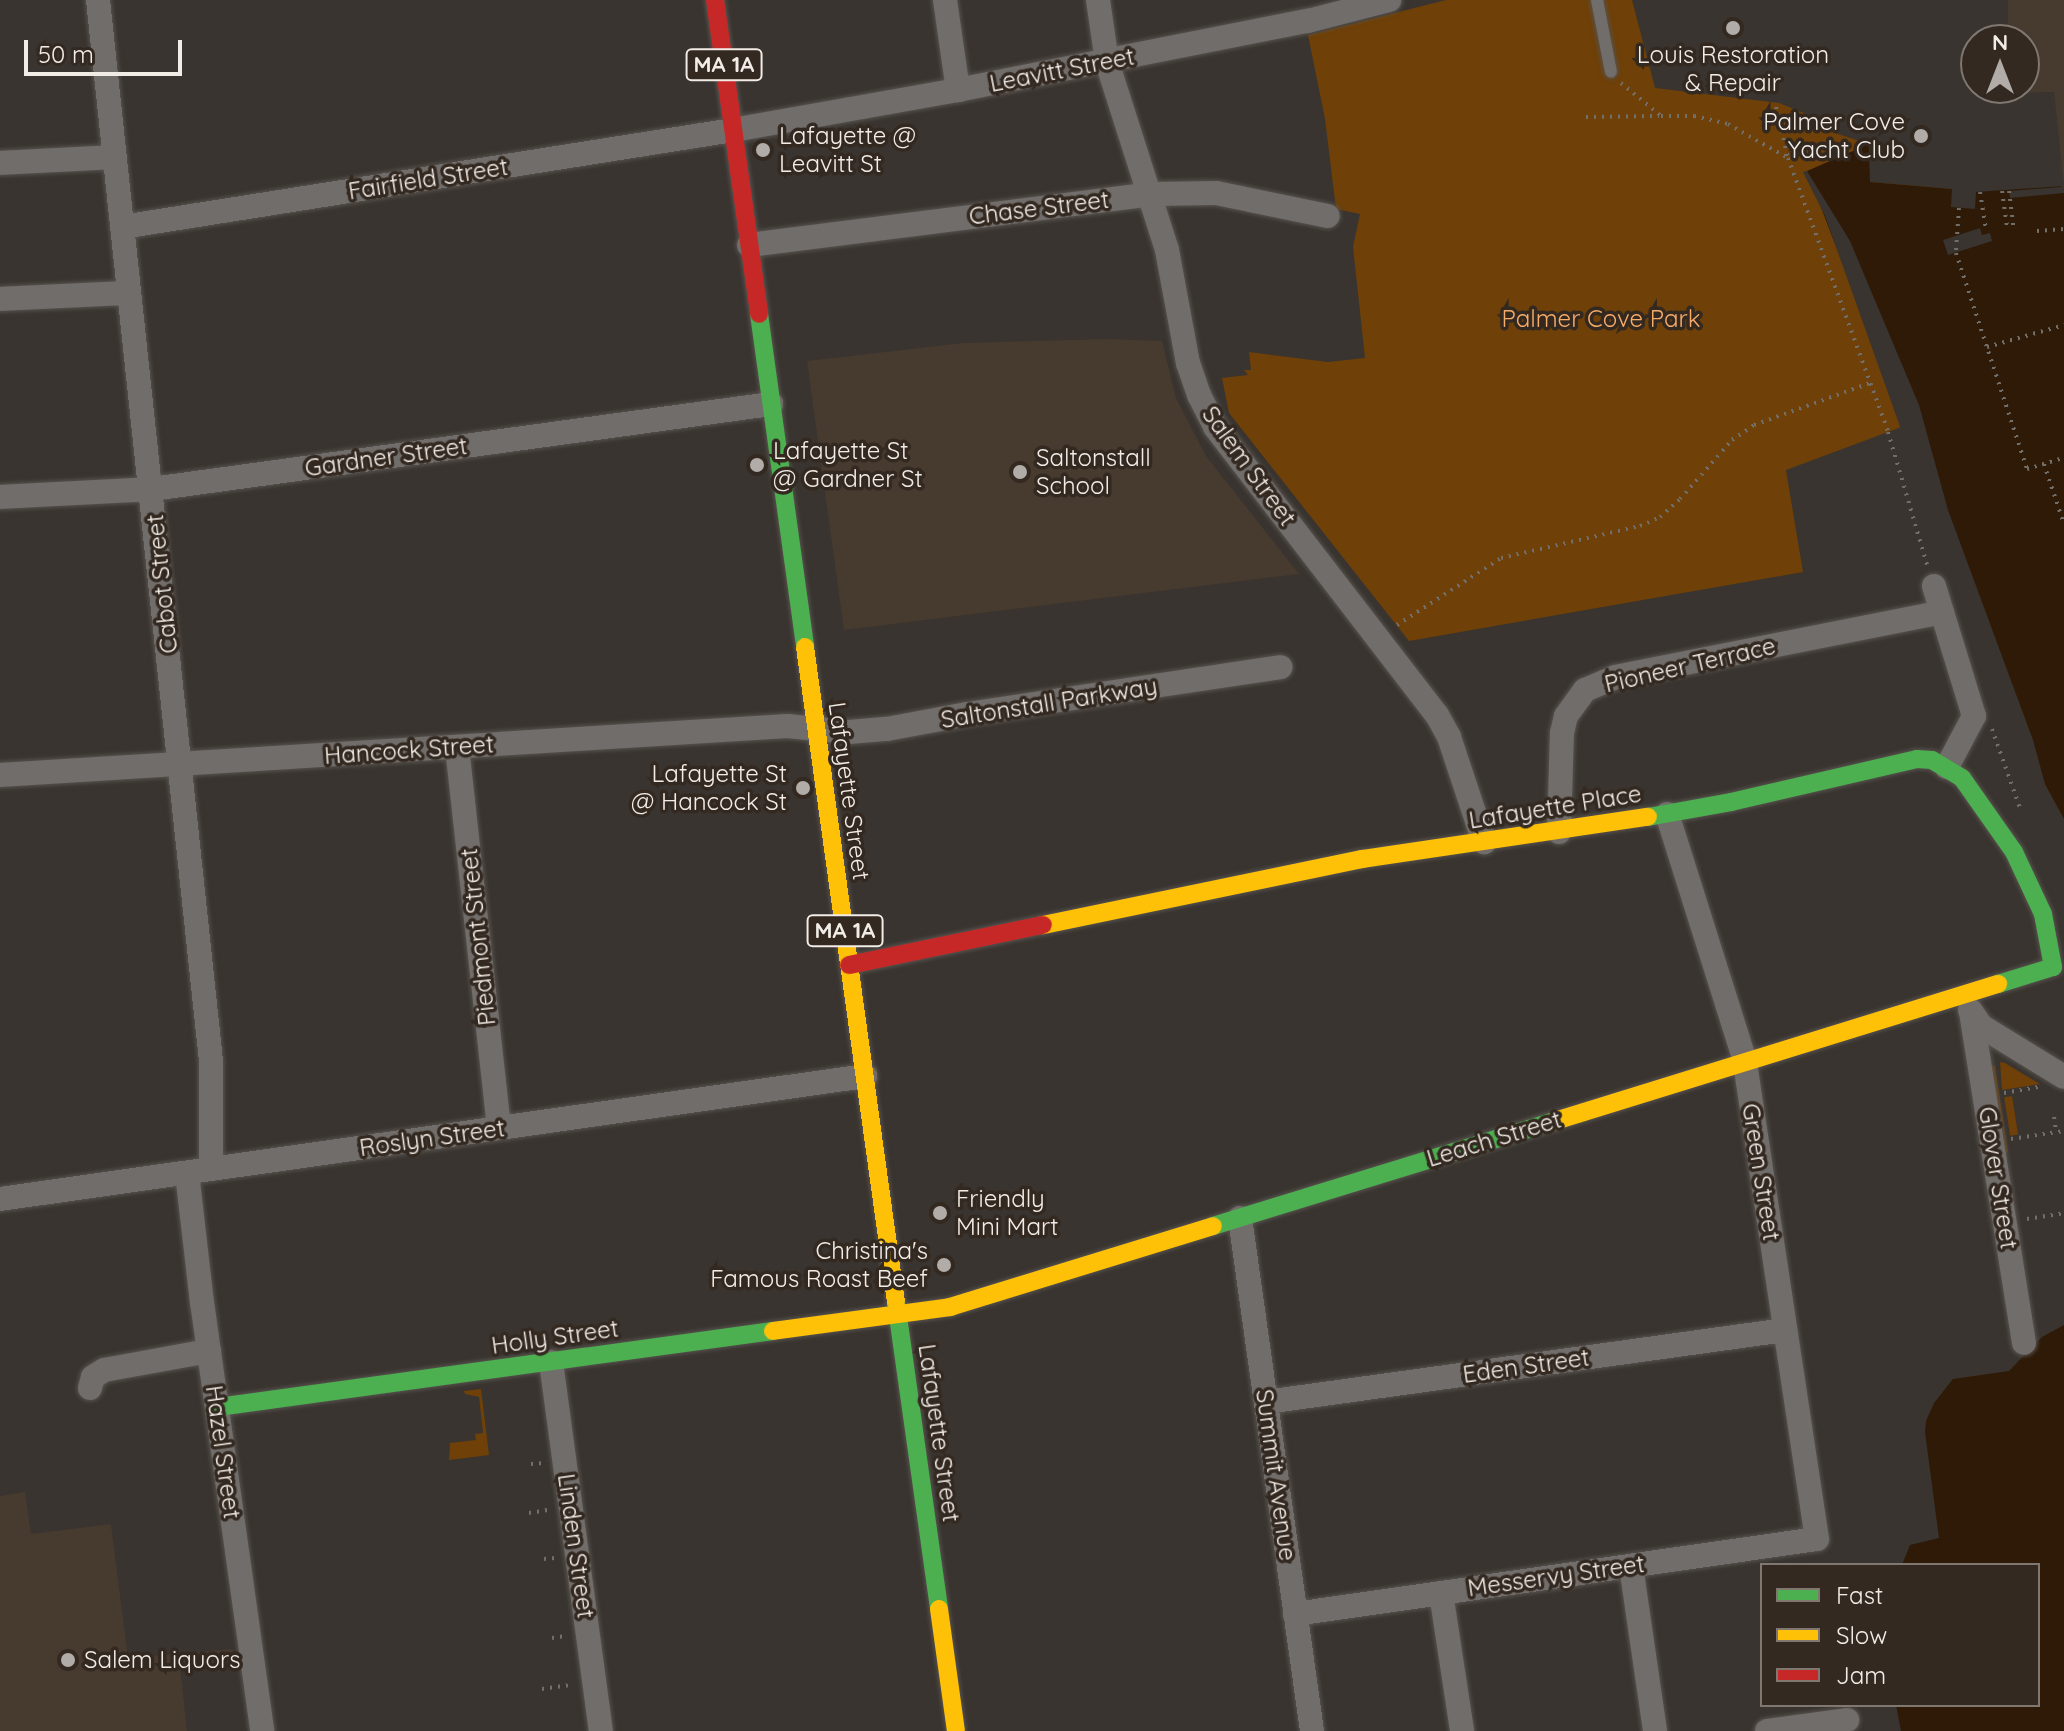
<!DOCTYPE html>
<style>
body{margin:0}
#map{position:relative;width:2064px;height:1731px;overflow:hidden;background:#39342f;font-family:Quicksand,sans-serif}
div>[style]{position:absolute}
.built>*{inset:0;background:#473a2e}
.green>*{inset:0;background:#6f4007;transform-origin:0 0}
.water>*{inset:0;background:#2e1a06}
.pier>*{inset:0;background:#39342f}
.path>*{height:4px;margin-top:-2px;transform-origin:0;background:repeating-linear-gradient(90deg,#726e6a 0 2px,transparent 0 8px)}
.roads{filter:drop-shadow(0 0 2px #57524e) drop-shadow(0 0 2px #57524e)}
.lane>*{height:12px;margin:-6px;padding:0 6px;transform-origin:6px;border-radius:6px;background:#716d6a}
.street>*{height:24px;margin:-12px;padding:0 12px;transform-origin:12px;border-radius:12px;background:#716d6a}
.fast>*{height:18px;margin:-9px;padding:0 9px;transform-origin:9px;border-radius:9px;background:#4caf50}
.slow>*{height:18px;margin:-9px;padding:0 9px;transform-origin:9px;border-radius:9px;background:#ffc107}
.jam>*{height:18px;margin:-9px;padding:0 9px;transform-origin:9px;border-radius:9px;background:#c62828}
.dots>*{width:22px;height:22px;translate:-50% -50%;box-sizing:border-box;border:4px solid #332921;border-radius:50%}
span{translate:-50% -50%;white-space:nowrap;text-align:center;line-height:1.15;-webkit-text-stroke:7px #332921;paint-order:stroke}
.shield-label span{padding:2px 6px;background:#332921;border:2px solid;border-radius:6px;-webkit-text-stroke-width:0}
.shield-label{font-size:22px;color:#f2ece7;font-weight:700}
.poi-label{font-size:24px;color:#f2ece7}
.right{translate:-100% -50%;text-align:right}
.left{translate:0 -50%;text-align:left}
.street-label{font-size:24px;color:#f2ece7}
.park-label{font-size:24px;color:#f7ac67}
.legend{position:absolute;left:1760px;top:1563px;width:280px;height:144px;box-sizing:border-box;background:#332921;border:2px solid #7f7770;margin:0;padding:10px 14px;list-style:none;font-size:24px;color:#f2ece7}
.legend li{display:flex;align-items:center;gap:16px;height:40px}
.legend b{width:40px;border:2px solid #7f7770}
.north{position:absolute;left:1960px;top:24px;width:80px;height:80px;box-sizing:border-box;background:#332921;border:2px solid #7f7770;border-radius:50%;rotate:0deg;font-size:22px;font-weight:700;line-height:32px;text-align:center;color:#f2ece7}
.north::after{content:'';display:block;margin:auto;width:28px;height:36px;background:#b1aca7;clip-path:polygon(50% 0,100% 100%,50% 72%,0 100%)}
.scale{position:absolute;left:24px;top:40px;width:158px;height:36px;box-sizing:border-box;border:4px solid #f2ece7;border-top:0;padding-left:10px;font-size:24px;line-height:28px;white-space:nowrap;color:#f2ece7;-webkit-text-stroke:6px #332921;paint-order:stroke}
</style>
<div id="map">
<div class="built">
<div style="clip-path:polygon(2008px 0,2064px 0,2064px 186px,2054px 92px,2008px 93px,2008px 88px,2024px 88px,2024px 40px,2008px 40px)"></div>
<div style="clip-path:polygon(1108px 339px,1162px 341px,1176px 398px,1206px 456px,1299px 574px,844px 630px,807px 361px,963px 343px)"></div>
<div style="clip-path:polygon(25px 1492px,31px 1534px,111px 1524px,128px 1658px,233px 1649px,235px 1661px,180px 1666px,187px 1731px,0 1731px,0 1496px)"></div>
</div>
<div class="green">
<div style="clip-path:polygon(1446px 0,1632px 0,1655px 88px,1779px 103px,1834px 125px,1835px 133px,1869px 144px,1870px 182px,1952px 189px,1904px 426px,1786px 470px,1803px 572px,1409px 641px,1229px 413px,1222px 378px,1248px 375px,1244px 370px,1251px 370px,1249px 352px,1328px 362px,1365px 358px,1353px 247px,1360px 214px,1336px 209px,1325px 119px,1308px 35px)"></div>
<div style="clip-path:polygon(2000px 1062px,2005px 1063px,2040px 1084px,2002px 1090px)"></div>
<div style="clip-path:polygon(1991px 1064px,1995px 1067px,2008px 1152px,2006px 1153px)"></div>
<div style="left:2012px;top:1096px;width:39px;height:8px;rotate:81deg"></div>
<div style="clip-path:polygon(481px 1389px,489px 1455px,449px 1460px,450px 1443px,476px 1440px,475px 1434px,483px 1433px,479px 1397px,465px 1394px,464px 1391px)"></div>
</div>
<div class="water">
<div style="clip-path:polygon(1869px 144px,1870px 182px,1952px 189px,1951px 207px,1975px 209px,1976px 192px,2064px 186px,2064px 841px,1807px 171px)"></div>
<div style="clip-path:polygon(2064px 1325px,2064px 1731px,1901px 1731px,1896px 1705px,2038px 1705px,2038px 1565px,1902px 1565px,1910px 1545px,1939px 1538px,1925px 1432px,1926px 1421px,1934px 1403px,1953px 1379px,2009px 1371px,2042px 1337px)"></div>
</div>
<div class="pier">
<div style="clip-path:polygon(1807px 171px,1850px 241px,1919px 405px,1948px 510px,2033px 740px,2045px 784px,2064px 819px,2064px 845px,2038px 814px,1825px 216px,1803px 172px)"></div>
<div style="clip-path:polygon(2064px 182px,2064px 193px,2010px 198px,2009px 191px,2061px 187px)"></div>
<div style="clip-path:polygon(1980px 228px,1982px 235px,1990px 233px,1992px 241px,1948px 255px,1943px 240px)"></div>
</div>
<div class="path">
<div style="left:1621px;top:83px;width:52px;rotate:39.5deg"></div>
<div style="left:1661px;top:116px;width:33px"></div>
<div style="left:1694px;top:116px;width:35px;rotate:13deg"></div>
<div style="left:1728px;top:124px;width:67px;rotate:29.6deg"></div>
<div style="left:1776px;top:107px;width:52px;rotate:76.8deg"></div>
<div style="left:1788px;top:158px;width:292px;rotate:69.9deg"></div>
<div style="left:1888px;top:432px;width:142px;rotate:73.6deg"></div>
<div style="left:1586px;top:117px;width:73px;rotate:-0.8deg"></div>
<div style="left:2002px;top:191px;width:36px;rotate:82deg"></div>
<div style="left:2009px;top:191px;width:39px;rotate:83deg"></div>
<div style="left:1980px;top:192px;width:39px;rotate:81deg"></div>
<div style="left:2037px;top:231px;width:27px;rotate:-4deg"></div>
<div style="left:1956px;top:250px;width:42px;rotate:-85.9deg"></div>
<div style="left:1956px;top:253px;width:227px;rotate:71.8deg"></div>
<div style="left:2027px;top:469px;width:39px;rotate:-17deg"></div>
<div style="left:1987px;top:347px;width:80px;rotate:-15.9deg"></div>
<div style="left:2044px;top:464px;width:63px;rotate:71.6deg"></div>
<div style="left:1397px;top:625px;width:124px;rotate:-32.8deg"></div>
<div style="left:1501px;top:558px;width:143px;rotate:-13deg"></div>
<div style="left:1640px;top:526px;width:22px;rotate:-24deg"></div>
<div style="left:1660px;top:517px;width:27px;rotate:-42deg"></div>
<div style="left:1680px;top:499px;width:79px;rotate:-48.6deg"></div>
<div style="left:1732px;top:440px;width:27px;rotate:-34deg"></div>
<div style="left:1754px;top:425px;width:123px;rotate:-19.9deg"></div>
<div style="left:1992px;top:729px;width:87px;rotate:70.5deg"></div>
<div style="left:2004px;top:1093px;width:35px;rotate:-10deg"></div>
<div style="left:2054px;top:1117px;width:14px;rotate:82deg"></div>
<div style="left:2011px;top:1139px;width:54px;rotate:-8.6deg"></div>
<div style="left:2027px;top:1219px;width:37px;rotate:-9deg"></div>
<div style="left:531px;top:1464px;width:13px;rotate:-4deg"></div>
<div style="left:529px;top:1513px;width:19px;rotate:-9deg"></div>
<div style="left:544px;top:1559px;width:11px;rotate:-5deg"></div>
<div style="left:552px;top:1638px;width:14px;rotate:-8deg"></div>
<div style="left:542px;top:1689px;width:30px;rotate:-8deg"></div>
</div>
<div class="roads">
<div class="lane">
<div style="left:1597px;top:0;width:73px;rotate:79deg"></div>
</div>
<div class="street">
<div style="left:98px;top:0;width:1067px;rotate:83.92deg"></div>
<div style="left:211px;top:1061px;width:108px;rotate:90deg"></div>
<div style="left:945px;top:0;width:91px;rotate:81.8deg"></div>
<div style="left:1098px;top:0;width:63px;rotate:81.7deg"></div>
<div style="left:1107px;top:62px;width:197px;rotate:72.3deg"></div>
<div style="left:1167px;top:250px;width:115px;rotate:79.5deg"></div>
<div style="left:1188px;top:363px;width:34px;rotate:71deg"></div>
<div style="left:1199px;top:395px;width:36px;rotate:63deg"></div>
<div style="left:1215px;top:427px;width:364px;rotate:52.4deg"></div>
<div style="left:1437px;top:715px;width:25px;rotate:61deg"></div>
<div style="left:1449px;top:737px;width:111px;rotate:71.6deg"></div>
<div style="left:0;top:163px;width:114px;rotate:-3deg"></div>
<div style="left:122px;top:227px;width:619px;rotate:-9.02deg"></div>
<div style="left:733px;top:130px;width:229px;rotate:-10.1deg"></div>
<div style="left:958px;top:90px;width:357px;rotate:-11.2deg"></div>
<div style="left:1308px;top:21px;width:84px;rotate:-14.5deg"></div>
<div style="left:749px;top:245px;width:405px;rotate:-7.2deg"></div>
<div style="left:1151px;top:194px;width:65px;rotate:-0.9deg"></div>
<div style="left:1216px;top:193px;width:114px;rotate:11.6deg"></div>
<div style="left:0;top:299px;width:129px;rotate:-2.7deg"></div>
<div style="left:0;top:497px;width:152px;rotate:-3deg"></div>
<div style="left:152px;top:489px;width:625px;rotate:-7.82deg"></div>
<div style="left:1934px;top:586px;width:27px;rotate:73deg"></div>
<div style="left:457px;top:747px;width:383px;rotate:83.7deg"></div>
<div style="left:0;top:775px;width:789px;rotate:-3.56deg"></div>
<div style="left:787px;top:726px;width:62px;rotate:5.5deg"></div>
<div style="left:849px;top:732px;width:38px;rotate:-5deg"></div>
<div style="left:887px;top:729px;width:81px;rotate:-10.6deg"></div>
<div style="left:967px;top:714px;width:317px;rotate:-8.5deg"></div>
<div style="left:1559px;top:832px;width:99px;rotate:-88.3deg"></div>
<div style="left:1562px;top:733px;width:17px;rotate:-77deg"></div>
<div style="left:1566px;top:716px;width:32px;rotate:-54deg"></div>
<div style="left:1585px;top:690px;width:33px;rotate:-23deg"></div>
<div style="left:1615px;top:677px;width:333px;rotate:-11.2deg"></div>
<div style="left:1942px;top:612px;width:109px;rotate:72.9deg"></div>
<div style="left:1974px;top:716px;width:58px;rotate:117.9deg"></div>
<div style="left:1970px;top:1010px;width:19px;rotate:55deg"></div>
<div style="left:1981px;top:1026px;width:97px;rotate:31.6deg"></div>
<div style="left:1971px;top:1012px;width:335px;rotate:80.9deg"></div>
<div style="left:187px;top:1173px;width:130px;rotate:83.4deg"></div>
<div style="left:202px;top:1302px;width:433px;rotate:82deg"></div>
<div style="left:0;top:1199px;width:874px;rotate:-8.09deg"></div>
<div style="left:1240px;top:1218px;width:518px;rotate:82.01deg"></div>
<div style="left:551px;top:1362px;width:372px;rotate:82.3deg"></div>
<div style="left:90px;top:1388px;width:11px;rotate:-75deg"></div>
<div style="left:93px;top:1377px;width:13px;rotate:-32deg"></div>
<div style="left:104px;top:1370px;width:107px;rotate:-10.3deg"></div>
<div style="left:1266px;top:1402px;width:524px;rotate:-7.9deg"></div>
<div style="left:1631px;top:1566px;width:167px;rotate:81.7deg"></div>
<div style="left:1441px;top:1593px;width:140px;rotate:81.3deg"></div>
<div style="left:1295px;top:1614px;width:527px;rotate:-8.18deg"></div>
<div style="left:1817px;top:1539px;width:483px;rotate:-98.6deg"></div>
<div style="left:1745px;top:1061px;width:259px;rotate:-107.5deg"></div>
<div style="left:1767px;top:1731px;width:81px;rotate:-7.8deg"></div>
</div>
<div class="fast">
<div style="left:759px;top:314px;width:336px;rotate:82.1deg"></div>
<div style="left:1648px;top:817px;width:84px;rotate:-10.2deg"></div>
<div style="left:1731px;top:802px;width:191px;rotate:-13deg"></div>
<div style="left:1917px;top:759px;width:15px;rotate:4deg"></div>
<div style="left:1932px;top:760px;width:35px;rotate:31deg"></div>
<div style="left:1962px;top:778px;width:90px;rotate:54.9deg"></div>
<div style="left:2014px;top:852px;width:68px;rotate:64.9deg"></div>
<div style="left:2043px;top:914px;width:54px;rotate:79.3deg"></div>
<div style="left:2053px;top:967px;width:58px;rotate:162.8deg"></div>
<div style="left:1213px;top:1226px;width:358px;rotate:-17.1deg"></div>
<div style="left:896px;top:1302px;width:310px;rotate:82deg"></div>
<div style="left:218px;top:1407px;width:560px;rotate:-7.8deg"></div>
</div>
<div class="slow">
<div style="left:805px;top:647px;width:661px;rotate:82.09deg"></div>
<div style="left:1043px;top:925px;width:326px;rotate:-11.7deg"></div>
<div style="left:1362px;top:859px;width:289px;rotate:-8.4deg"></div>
<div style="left:1555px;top:1121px;width:464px;rotate:-17.2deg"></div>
<div style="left:773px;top:1331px;width:179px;rotate:-7.7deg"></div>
<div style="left:950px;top:1307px;width:275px;rotate:-17.1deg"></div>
<div style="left:939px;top:1609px;width:123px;rotate:82.1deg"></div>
</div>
<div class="jam">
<div style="left:715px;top:0;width:317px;rotate:82deg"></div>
<div style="left:849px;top:965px;width:198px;rotate:-11.7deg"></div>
</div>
</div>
<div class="dots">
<div style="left:1733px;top:28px;background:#b1aca7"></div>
<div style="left:1921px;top:136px;background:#b1aca7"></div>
<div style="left:763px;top:150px;background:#b1aca7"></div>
<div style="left:757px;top:465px;background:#b1aca7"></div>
<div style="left:1020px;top:472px;background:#b1aca7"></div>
<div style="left:803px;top:788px;background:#b1aca7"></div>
<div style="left:940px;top:1213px;background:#b1aca7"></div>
<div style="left:944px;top:1265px;background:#b1aca7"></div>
<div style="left:68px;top:1660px;background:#b1aca7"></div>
</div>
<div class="shield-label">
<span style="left:724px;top:65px">MA 1A</span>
<span style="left:845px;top:931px">MA 1A</span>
</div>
<div class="poi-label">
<span style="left:1733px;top:69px">Louis Restoration<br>&amp; Repair</span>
<span class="right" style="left:1905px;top:136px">Palmer Cove<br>Yacht Club</span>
<span class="left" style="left:779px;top:150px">Lafayette @<br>Leavitt St</span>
<span class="left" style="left:773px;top:465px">Lafayette St<br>@ Gardner St</span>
<span class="left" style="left:1036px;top:472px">Saltonstall<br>School</span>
<span class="right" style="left:787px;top:788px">Lafayette St<br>@ Hancock St</span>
<span class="left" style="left:956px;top:1213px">Friendly<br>Mini Mart</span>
<span class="right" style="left:928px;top:1265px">Christina's<br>Famous Roast Beef</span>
<span class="left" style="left:84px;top:1660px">Salem Liquors</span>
</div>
<div class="street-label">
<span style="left:1062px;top:70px;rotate:-11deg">Leavitt Street</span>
<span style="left:428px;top:179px;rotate:-9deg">Fairfield Street</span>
<span style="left:1039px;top:208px;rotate:-7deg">Chase Street</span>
<span style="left:386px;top:457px;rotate:-8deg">Gardner Street</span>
<span style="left:1249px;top:466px;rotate:54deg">Salem Street</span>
<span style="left:162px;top:584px;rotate:-96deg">Cabot Street</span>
<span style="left:1690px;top:665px;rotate:-13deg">Pioneer Terrace</span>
<span style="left:1049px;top:703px;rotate:-9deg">Saltonstall Parkway</span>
<span style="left:409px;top:750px;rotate:-4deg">Hancock Street</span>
<span style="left:849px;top:791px;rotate:82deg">Lafayette Street</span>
<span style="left:1555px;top:807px;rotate:-9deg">Lafayette Place</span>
<span style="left:478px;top:937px;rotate:-96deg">Piedmont Street</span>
<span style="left:432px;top:1138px;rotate:-8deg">Roslyn Street</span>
<span style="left:1494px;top:1139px;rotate:-17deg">Leach Street</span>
<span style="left:1761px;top:1172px;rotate:81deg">Green Street</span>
<span style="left:1998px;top:1178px;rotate:81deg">Glover Street</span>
<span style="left:555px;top:1337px;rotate:-8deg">Holly Street</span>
<span style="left:1526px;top:1366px;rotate:-8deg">Eden Street</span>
<span style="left:939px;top:1433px;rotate:82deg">Lafayette Street</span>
<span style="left:223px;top:1452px;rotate:82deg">Hazel Street</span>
<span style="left:1276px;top:1475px;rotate:82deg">Summit Avenue</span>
<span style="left:576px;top:1546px;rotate:82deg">Linden Street</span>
<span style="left:1556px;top:1576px;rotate:-8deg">Messervy Street</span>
</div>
<div class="park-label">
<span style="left:1601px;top:319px">Palmer Cove Park</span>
</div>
<ul class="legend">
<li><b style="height:10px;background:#4caf50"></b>Fast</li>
<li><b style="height:10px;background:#ffc107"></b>Slow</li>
<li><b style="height:10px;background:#c62828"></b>Jam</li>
</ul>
<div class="north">N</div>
<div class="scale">50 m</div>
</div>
